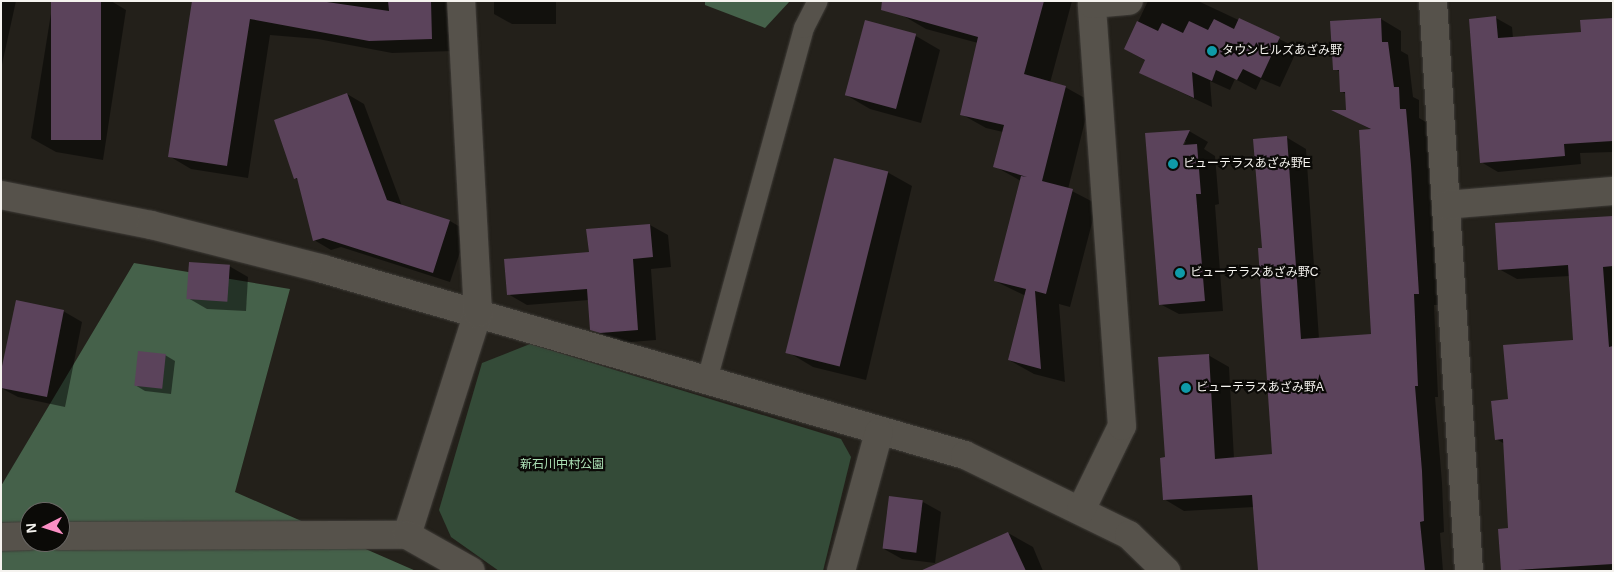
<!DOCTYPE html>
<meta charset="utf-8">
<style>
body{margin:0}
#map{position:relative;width:1614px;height:572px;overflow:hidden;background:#23201a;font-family:Arial,"Noto Sans JP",sans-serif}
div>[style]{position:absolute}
.green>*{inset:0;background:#344b38}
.forest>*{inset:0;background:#45614a}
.shadow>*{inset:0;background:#0007}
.building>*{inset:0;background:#5b435b;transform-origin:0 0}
.roads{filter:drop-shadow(0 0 1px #3f3c38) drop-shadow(0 0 1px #3f3c38)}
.lane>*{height:20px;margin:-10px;padding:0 10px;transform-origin:10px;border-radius:10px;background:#56524b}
.street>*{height:28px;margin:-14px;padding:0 14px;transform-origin:14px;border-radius:14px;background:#56524b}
.dots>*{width:14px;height:14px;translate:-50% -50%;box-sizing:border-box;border:2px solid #0b0a07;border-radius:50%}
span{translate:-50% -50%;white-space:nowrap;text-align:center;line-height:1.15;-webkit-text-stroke:4.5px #0b0a07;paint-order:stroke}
.poi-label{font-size:12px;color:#f5f3ef}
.left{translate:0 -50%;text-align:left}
.park-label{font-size:12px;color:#ace0b5}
.frame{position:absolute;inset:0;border:2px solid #f5f3ef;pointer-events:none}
.north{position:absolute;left:20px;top:502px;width:50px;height:50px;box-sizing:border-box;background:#0b0a07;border:1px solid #696764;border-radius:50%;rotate:265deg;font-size:14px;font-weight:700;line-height:20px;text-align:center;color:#f5f3ef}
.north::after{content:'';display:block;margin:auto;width:18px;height:22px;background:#fb8fc4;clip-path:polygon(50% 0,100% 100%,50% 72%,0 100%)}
</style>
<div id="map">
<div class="green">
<div style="clip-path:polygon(530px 344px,841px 439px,851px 457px,823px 571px,499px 571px,451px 537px,439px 510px,482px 363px)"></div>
</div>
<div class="forest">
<div style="clip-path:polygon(705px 1px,790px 1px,765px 28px,705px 5px)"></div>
<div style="clip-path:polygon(evenodd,134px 263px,290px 289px,235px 492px,416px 571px,1px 571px,1px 486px,134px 263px,30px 512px,60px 512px,60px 542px,30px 542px,30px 512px)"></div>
</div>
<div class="shadow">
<div style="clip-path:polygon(1px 1px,16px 1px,1px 69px)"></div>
<div style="clip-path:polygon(53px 1px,111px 1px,126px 10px,103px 160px,56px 152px,31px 138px)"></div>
<div style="clip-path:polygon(194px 1px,459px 1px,453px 51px,392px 53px,318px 39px,270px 35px,248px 178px,191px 169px,169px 156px)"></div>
<div style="clip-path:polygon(494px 1px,556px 1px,556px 24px,512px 24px,494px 14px)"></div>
<div style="clip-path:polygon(906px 1px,1072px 1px,1050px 83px,1065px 87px,1090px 101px,1068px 189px,1097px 204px,1070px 307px,1059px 304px,1065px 382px,1034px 374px,1009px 360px,1026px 296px,995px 281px,1021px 181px,994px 166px,1003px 132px,986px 128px,961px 114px,978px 43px,926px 29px,902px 15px)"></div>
<div style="clip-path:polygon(1148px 1px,1198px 1px,1298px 48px,1280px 87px,1261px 79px,1256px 90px,1235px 79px,1230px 90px,1210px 81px,1212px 107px,1140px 73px,1146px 61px,1125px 49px)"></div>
<div style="clip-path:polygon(1496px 18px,1512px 27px,1513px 38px,1582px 33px,1613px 19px,1613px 152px,1580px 153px,1581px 164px,1498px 172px,1481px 162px)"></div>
<div style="clip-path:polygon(1381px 19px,1401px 31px,1401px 51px,1408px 55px,1413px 97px,1419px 100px,1419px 118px,1426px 122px,1438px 305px,1434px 305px,1438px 397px,1435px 397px,1442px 483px,1444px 532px,1440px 533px,1443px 571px,1258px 571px,1254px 507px,1184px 511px,1164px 499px,1166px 458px,1208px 355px,1229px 367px,1234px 459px,1273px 456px,1263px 249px,1286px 137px,1306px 149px,1319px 339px,1372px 335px,1372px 130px,1336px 111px,1348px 111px,1347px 95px,1341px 91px,1340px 72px,1335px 69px)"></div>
<div style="clip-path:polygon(916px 36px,940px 50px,921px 123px,870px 109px,846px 95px)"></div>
<div style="clip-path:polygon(347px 94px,364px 104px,402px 206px,450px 221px,467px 231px,450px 282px,341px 247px,331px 250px,314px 240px,299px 181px,295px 178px)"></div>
<div style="clip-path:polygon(evenodd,1189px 131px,1208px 142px,1204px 149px,1215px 156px,1219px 204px,1215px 205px,1223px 311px,1179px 314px,1160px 304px,1146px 134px,1189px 131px,1183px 141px,1186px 141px,1182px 151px,1183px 141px)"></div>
<div style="clip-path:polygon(887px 172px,912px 186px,866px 380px,813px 367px,788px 352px)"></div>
<div style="clip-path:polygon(1613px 217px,1613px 571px,1503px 571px,1509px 529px,1505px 444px,1496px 439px,1509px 400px,1574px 341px,1570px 276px,1517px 279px,1499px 269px)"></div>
<div style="clip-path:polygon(650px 225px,668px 235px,671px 267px,651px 269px,656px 340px,619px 343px,591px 329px,589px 300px,527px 305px,508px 294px)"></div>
<div style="clip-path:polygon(229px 266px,248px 277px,246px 311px,207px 309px,188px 298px)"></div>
<div style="clip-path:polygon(63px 311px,82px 322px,65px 407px,18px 397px,1px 388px)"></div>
<div style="clip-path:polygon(165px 355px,175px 361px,171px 394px,145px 391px,135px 385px)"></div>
<div style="clip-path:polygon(923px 502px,941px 512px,935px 563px,902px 559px,884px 549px)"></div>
<div style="clip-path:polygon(1008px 533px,1033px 547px,1043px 571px,967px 571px)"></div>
</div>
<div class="building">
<div style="left:51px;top:1px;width:50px;height:139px"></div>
<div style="clip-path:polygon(192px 1px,320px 1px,389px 11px,388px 1px,431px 1px,432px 39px,369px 41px,250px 19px,227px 166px,168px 157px)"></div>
<div style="clip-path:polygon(882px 1px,1044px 1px,1024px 74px,1066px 86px,1042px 181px,1073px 189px,1046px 294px,1035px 291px,1041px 369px,1008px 360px,1026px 289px,994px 281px,1021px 176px,1027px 177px,993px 167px,1004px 125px,960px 115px,978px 37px,881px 10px)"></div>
<div style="clip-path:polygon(1496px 16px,1498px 38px,1581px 32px,1580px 20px,1613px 18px,1613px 141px,1564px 144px,1565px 156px,1480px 163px,1469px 19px)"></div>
<div style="clip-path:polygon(1239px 18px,1280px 37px,1261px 78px,1243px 69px,1237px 80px,1216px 70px,1212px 81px,1192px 72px,1194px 98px,1139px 73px,1145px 60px,1124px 49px,1137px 21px,1158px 31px,1162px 23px,1183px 33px,1189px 21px,1208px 30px,1214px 19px,1234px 29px)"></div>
<div style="clip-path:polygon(1381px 18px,1382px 42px,1388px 42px,1394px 87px,1399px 87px,1400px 109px,1406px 109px,1411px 165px,1419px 294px,1414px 294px,1418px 386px,1415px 386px,1422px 471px,1424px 521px,1420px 522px,1425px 571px,1258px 571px,1252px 495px,1163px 500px,1160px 458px,1165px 457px,1158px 357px,1209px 354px,1215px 459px,1272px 454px,1258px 248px,1262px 248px,1253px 139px,1287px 136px,1301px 339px,1371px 334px,1359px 130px,1371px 129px,1331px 110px,1346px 110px,1345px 92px,1340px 92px,1339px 70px,1333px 70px,1330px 21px)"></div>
<div style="left:865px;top:20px;width:53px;height:78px;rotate:15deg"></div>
<div style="clip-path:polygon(347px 93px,387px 200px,450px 220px,433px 273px,323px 238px,313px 241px,297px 178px,294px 179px,274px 120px)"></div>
<div style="clip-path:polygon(1190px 130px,1183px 145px,1197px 144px,1201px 194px,1196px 194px,1205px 301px,1159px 305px,1145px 133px)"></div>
<div style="left:834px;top:158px;width:56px;height:201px;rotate:14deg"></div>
<div style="clip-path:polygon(1613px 216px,1613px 266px,1603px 267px,1609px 347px,1613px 346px,1613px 564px,1501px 571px,1498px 529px,1508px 528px,1503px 439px,1495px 440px,1491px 401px,1508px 399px,1503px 345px,1573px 340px,1568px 265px,1498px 270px,1495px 223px)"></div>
<div style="clip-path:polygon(650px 224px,653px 257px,633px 259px,638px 330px,600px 333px,590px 330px,587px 289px,507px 295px,504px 259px,589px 252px,586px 229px)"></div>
<div style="left:189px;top:262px;width:41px;height:37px;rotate:4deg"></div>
<div style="clip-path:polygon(16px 300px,64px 310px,47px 397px,1px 388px,1px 371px)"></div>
<div style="left:138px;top:351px;width:28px;height:35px;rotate:6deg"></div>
<div style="left:889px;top:496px;width:34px;height:53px;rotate:7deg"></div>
<div style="clip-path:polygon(1008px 532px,1026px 571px,920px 571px)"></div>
</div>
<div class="roads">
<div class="lane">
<div style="left:707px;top:380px;width:365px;rotate:-74.6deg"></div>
<div style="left:804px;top:28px;width:30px;rotate:-63deg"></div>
</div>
<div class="street">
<div style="left:1433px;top:1px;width:571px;rotate:86.39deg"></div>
<div style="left:1px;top:195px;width:153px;rotate:11.3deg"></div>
<div style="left:151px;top:225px;width:178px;rotate:14.3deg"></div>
<div style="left:323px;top:269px;width:668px;rotate:16.16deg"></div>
<div style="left:965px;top:455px;width:182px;rotate:26deg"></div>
<div style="left:1129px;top:535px;width:52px;rotate:44.2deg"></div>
<div style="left:1446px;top:205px;width:168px;rotate:-4.8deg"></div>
<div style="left:1081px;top:510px;width:93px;rotate:-64deg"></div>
<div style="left:1122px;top:426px;width:423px;rotate:-94.1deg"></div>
<div style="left:1092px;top:4px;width:37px;rotate:-5deg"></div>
<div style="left:407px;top:535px;width:233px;rotate:-72.3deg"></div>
<div style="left:478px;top:313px;width:312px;rotate:-93.1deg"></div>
<div style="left:60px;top:536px;width:347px;rotate:-0.2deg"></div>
<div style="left:407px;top:535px;width:73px;rotate:29.4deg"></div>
<div style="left:1px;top:537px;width:29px;rotate:-2deg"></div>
<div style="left:841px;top:571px;width:144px;rotate:-74.7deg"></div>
</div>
</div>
<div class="dots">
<div style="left:1212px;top:51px;background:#0f9aa8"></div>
<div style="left:1173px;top:164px;background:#0f9aa8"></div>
<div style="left:1180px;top:273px;background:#0f9aa8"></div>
<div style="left:1186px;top:388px;background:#0f9aa8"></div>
</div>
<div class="poi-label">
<span class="left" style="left:1222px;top:51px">タウンヒルズあざみ野</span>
<span class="left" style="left:1183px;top:164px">ビューテラスあざみ野E</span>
<span class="left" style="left:1190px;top:273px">ビューテラスあざみ野C</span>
<span class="left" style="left:1196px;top:388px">ビューテラスあざみ野A</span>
</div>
<div class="park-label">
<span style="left:562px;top:465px">新石川中村公園</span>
</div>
<div class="frame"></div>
<div class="north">N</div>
</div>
